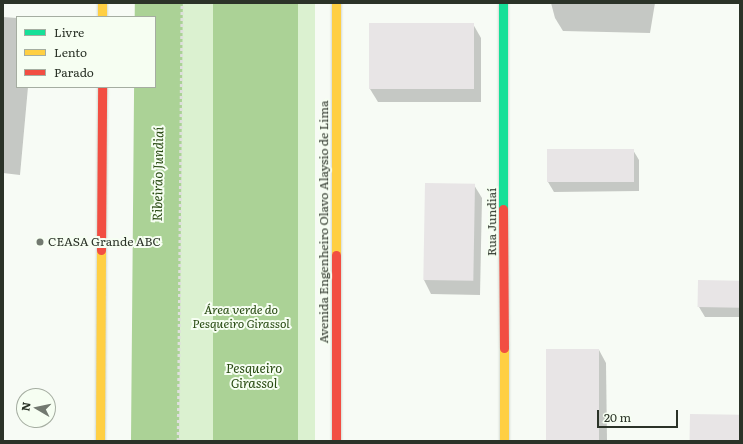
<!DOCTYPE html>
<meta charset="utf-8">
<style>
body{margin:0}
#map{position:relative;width:743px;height:444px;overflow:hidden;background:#f7fbf5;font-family:Literata,serif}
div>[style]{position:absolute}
.green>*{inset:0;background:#dbf1d0;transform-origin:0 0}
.water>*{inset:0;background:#abd296;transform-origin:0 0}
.shadow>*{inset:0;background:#0003}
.river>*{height:48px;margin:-24px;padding:0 24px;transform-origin:24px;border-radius:24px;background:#abd296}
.building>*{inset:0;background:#e8e5e6;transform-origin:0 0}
.path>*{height:2.5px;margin-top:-1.25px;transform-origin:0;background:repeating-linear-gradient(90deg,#dedfdc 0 3px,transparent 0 6px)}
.roads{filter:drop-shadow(0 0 1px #d1d7ce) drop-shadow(0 0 1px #d1d7ce)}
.fast>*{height:9px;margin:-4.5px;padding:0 4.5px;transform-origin:4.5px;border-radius:4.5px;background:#16e098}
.slow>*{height:9px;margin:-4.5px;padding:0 4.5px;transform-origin:4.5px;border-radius:4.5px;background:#ffcf43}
.jam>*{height:9px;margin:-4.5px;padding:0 4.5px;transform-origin:4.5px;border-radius:4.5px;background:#f24e42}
.dots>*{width:11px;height:11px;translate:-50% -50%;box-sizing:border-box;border:2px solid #f6fef2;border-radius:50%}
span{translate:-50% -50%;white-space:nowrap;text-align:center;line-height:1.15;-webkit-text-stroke:4px #f6fef2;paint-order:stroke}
.street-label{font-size:12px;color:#2b3328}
.poi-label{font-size:12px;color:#2b3328}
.left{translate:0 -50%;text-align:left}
.park-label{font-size:12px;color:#264910;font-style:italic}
.water-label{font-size:13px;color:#274910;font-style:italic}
.frame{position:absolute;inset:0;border:4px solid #2b3328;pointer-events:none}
.legend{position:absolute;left:16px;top:16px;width:140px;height:72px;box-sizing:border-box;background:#f6fef2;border:1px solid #a5ada1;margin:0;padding:5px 7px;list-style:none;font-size:12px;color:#2b3328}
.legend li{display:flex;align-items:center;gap:8px;height:20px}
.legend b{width:20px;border:1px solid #a5ada1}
.north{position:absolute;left:16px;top:388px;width:40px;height:40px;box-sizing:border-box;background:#f6fef2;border:1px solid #a5ada1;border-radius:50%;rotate:279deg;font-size:11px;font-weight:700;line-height:16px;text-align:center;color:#2b3328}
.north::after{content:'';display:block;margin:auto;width:14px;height:18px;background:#727970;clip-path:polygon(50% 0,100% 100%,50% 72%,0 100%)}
.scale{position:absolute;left:597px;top:410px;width:81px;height:18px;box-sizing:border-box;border:2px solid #2b3328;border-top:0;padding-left:5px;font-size:12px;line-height:14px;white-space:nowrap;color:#2b3328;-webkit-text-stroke:3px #f6fef2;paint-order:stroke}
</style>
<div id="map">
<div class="green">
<div style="left:174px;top:3px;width:141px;height:438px"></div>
</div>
<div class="water">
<div style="left:213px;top:3px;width:85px;height:438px"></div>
</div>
<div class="shadow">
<div style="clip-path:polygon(551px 3px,655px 3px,650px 33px,563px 31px,555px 18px)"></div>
<div style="clip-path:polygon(3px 17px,17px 18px,17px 87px,28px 87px,20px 175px,3px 173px)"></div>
<div style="clip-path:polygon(473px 24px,481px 38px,481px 102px,378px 102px,370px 89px)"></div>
<div style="clip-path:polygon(633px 150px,639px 160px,639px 191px,554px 192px,548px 182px,548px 151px)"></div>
<div style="clip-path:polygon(426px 184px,474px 185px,482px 198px,480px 295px,431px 294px,424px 280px)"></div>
<div style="clip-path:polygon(740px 282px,740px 317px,705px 317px,699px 307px)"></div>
<div style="clip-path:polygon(599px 350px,606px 363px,607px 441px,547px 441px)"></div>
</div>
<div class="river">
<div style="left:155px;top:441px;width:438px;rotate:-89.5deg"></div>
</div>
<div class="building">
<div style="left:369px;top:23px;width:105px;height:66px"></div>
<div style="left:634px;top:149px;width:33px;height:87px;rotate:90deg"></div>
<div style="left:425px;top:183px;width:50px;height:97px;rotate:1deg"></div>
<div style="left:698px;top:280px;width:42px;height:27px;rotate:1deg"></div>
<div style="left:546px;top:349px;width:53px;height:92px"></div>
<div style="left:690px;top:414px;width:50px;height:27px;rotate:1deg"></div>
</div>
<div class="path">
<div style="left:178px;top:441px;width:438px;rotate:-89.5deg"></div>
</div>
<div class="roads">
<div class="fast">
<div style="left:503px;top:3px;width:206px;rotate:90deg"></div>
</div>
<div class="slow">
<div style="left:102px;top:3px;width:14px;rotate:90deg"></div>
<div style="left:336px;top:3px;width:252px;rotate:90deg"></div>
<div style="left:504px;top:348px;width:93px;rotate:90deg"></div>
<div style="left:100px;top:441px;width:191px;rotate:-89.7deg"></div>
</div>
<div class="jam">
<div style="left:503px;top:209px;width:139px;rotate:89.6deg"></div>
<div style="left:101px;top:250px;width:163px;rotate:-89.6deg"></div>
<div style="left:336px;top:255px;width:186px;rotate:90deg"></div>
</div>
</div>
<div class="dots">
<div style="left:40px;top:242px;background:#727970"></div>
</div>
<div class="street-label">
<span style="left:324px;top:222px;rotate:-90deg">Avenida Engenheiro Olavo Alaysio de Lima</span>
<span style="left:492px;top:222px;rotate:-90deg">Rua Jundiaí</span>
</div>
<div class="poi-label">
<span class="left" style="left:48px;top:242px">CEASA Grande ABC</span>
</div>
<div class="park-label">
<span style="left:241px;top:317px">Área verde do<br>Pesqueiro Girassol</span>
</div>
<div class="water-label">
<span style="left:158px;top:174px;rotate:-89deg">Ribeirão Jundiaí</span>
<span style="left:254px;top:376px">Pesqueiro<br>Girassol</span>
</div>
<div class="frame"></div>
<ul class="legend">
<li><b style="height:5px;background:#16e098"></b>Livre</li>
<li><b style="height:5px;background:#ffcf43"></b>Lento</li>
<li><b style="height:5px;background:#f24e42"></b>Parado</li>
</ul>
<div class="north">N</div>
<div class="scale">20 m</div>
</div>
